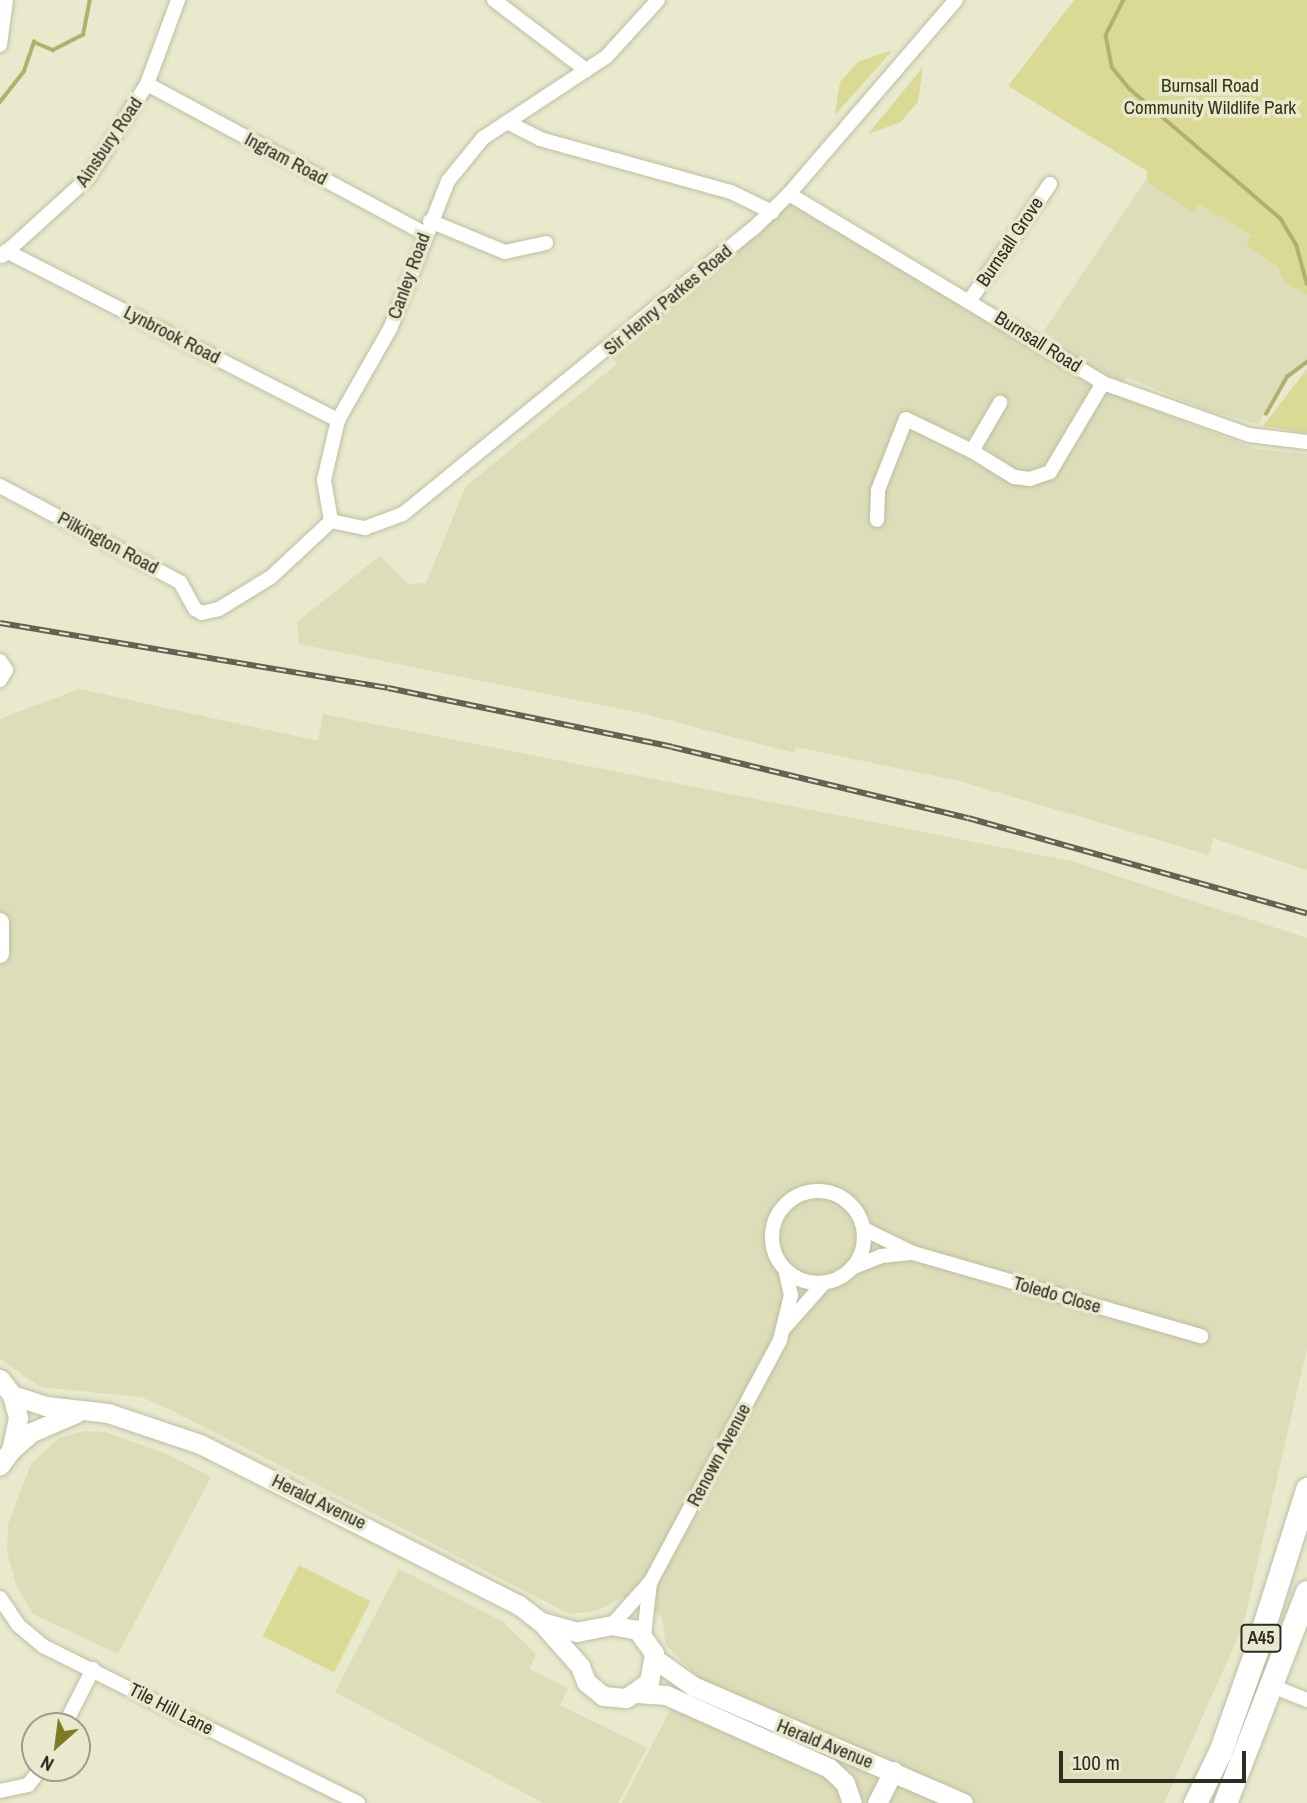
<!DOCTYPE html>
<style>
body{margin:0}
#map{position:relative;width:1307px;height:1803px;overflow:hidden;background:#e9e9cd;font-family:"Archivo Narrow",sans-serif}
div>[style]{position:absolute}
.built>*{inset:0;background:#ddddb9}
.green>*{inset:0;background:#dada95;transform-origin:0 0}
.stream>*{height:3.5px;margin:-1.75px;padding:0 1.75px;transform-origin:1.75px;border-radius:1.75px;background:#b2b16c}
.roads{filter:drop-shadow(0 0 2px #bdbea2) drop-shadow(0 0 2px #bdbea2)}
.minor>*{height:14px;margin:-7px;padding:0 7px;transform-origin:7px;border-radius:7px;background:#fff}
.minor>.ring{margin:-7px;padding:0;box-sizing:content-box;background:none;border:14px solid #fff;border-radius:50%}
.tertiary>*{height:18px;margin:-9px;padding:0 9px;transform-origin:9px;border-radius:9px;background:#fff}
.secondary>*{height:19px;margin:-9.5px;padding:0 9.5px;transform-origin:9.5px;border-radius:9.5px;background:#fff}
.trunk>*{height:23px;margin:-11.5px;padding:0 11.5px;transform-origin:11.5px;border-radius:11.5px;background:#fff}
.rail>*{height:6px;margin-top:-3px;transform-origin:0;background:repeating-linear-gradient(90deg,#e9e9cd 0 10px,#636354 0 20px);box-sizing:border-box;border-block:2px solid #636354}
span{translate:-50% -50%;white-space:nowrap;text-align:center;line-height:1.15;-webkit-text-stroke:7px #e9e9cd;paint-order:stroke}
.shield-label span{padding:2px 5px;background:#e9e9cd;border:2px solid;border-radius:5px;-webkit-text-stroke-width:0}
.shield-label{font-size:18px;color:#2d2d22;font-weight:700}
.park-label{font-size:19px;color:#353516}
.street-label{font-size:19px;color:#2d2d22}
.north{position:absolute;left:21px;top:1712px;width:70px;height:70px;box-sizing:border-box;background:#e9e9cd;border:2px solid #9e9e89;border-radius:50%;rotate:208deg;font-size:19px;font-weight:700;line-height:28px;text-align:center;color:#2d2d22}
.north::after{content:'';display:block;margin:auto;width:24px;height:32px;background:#7e7b22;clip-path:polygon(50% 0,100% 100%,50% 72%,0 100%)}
.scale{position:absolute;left:1059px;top:1751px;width:187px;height:32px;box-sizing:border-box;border:4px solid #2d2d22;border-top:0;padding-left:9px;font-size:21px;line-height:24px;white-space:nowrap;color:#2d2d22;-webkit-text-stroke:5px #e9e9cd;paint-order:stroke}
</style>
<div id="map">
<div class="built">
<div style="clip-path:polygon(1149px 175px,1193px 212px,1200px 204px,1252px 236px,1247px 245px,1277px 266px,1285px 283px,1307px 295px,1307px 362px,1287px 377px,1258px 424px,1203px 409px,1126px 377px,1116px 395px,1255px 449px,1307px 454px,1307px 870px,1213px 838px,1209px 855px,959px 781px,796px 747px,794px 753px,645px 714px,299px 644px,297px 622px,380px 556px,408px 584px,426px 583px,466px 486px,617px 364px,607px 351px,789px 194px,1037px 341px)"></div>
<div style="clip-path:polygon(79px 689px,318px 741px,323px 714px,1071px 861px,1307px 938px,1307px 1348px,1243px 1626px,1164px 1803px,622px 1803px,691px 1670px,666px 1645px,662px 1617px,623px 1597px,596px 1611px,570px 1614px,171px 1410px,141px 1397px,40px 1387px,0 1359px,0 719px)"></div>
<div style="clip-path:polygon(84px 1431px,105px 1432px,167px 1454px,211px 1477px,118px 1654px,33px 1614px,16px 1585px,7px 1552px,8px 1524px,31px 1464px,59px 1438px)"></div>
<div style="clip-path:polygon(399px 1569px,502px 1621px,536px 1654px,530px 1669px,568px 1688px,560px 1705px,647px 1748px,618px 1803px,543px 1803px,335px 1692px)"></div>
</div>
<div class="green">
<div style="clip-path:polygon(1074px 0,1307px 0,1307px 295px,1285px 283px,1277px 266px,1246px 245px,1252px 236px,1200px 204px,1193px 212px,1148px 182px,1147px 171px,1008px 86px)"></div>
<div style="clip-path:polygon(889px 51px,891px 52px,835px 115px,840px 82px,858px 62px)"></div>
<div style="clip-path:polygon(923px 67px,918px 102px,901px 122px,868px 134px)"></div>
<div style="clip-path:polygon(1307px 369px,1307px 433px,1263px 426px)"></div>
<div style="left:299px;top:1565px;width:80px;height:80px;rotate:27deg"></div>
</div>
<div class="stream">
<div style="left:1124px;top:0;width:39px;rotate:117deg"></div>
<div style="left:1106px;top:35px;width:33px;rotate:79deg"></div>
<div style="left:1112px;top:67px;width:28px;rotate:51deg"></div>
<div style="left:1130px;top:89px;width:199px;rotate:40.7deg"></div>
<div style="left:1281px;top:219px;width:31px;rotate:59deg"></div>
<div style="left:1297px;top:246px;width:39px;rotate:75deg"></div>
<div style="left:0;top:102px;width:39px;rotate:-52deg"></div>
<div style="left:24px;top:71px;width:31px;rotate:-71deg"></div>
<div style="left:34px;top:42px;width:21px;rotate:23deg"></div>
<div style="left:53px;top:50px;width:34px;rotate:-27deg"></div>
<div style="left:83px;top:35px;width:36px;rotate:-79deg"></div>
<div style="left:1266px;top:414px;width:43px;rotate:-60.4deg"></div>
<div style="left:1287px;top:377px;width:25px;rotate:-37deg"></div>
</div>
<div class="roads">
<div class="minor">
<div style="left:494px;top:0;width:116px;rotate:37.3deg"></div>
<div style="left:0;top:45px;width:45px;rotate:-82.4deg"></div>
<div style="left:147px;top:84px;width:316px;rotate:28.3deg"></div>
<div style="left:507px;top:122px;width:37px;rotate:27deg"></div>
<div style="left:540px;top:139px;width:198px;rotate:15.5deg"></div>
<div style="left:731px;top:192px;width:46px;rotate:26deg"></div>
<div style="left:789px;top:194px;width:366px;rotate:31deg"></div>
<div style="left:1103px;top:383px;width:155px;rotate:19.6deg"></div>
<div style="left:1249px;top:435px;width:58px;rotate:6.9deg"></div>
<div style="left:430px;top:221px;width:81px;rotate:22.5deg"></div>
<div style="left:505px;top:252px;width:42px;rotate:-12.4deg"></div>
<div style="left:6px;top:251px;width:373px;rotate:27deg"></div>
<div style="left:2px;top:256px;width:116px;rotate:-42.2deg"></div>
<div style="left:88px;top:178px;width:111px;rotate:-57.9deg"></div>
<div style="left:147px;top:84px;width:90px;rotate:-69.7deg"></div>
<div style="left:970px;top:300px;width:141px;rotate:-55.4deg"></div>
<div style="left:972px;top:451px;width:56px;rotate:-59.7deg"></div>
<div style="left:0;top:486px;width:204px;rotate:28.1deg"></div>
<div style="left:180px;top:582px;width:31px;rotate:61deg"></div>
<div style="left:195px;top:609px;width:8px;rotate:30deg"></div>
<div style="left:202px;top:613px;width:17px;rotate:-13deg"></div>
<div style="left:219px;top:609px;width:61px;rotate:-31.6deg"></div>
<div style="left:271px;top:577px;width:82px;rotate:-43deg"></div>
<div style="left:877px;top:520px;width:30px;rotate:-88deg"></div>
<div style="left:878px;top:490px;width:76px;rotate:-68.5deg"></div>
<div style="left:906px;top:419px;width:73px;rotate:25.9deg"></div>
<div style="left:972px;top:451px;width:49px;rotate:31.8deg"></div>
<div style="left:1014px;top:477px;width:16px;rotate:7deg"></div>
<div style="left:1030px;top:479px;width:21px;rotate:-19deg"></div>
<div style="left:1050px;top:472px;width:104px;rotate:-59.2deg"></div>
<div style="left:331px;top:521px;width:35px;rotate:12deg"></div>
<div style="left:365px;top:528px;width:40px;rotate:-20.2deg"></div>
<div style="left:403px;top:514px;width:451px;rotate:-39.2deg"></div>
<div style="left:753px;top:229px;width:50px;rotate:-44.2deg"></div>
<div style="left:789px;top:194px;width:256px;rotate:-49.3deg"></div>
<div style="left:331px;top:521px;width:42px;rotate:-99.7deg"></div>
<div style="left:324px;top:480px;width:62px;rotate:-76.9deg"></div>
<div style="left:338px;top:420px;width:105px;rotate:-60.3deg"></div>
<div style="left:390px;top:329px;width:159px;rotate:-68.6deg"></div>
<div style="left:448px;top:181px;width:55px;rotate:-50.9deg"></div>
<div style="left:483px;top:138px;width:147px;rotate:-33.4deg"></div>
<div style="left:606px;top:57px;width:77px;rotate:-47.6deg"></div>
<div style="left:0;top:661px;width:11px;rotate:56deg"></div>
<div style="left:6px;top:670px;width:12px;rotate:121deg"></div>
<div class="ring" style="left:772px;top:1191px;width:78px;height:78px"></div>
<div style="left:864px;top:1229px;width:55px;rotate:26.1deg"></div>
<div style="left:913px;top:1253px;width:300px;rotate:16.1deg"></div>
<div style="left:854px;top:1267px;width:29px;rotate:-22deg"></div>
<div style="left:881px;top:1256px;width:27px;rotate:-6deg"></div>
<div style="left:785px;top:1327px;width:57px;rotate:-48.5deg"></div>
<div style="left:0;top:1598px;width:32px;rotate:56deg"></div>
<div style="left:18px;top:1625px;width:33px;rotate:40deg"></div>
<div style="left:43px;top:1646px;width:352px;rotate:26.5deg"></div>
<div style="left:612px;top:1625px;width:59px;rotate:-48.4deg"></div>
<div style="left:651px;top:1581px;width:273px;rotate:-61.8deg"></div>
<div style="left:780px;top:1340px;width:46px;rotate:-76.3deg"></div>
<div style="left:791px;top:1295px;width:26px;rotate:-103deg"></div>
<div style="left:644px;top:1635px;width:53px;rotate:-83.5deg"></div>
<div style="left:1272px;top:1686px;width:38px;rotate:22deg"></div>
<div style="left:64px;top:1726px;width:64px;rotate:-63deg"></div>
<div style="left:0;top:1791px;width:29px;rotate:-12deg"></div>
<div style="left:28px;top:1785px;width:22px;rotate:-51deg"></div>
</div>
<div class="tertiary">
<div style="left:0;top:922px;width:32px;rotate:90deg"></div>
</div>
<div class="secondary">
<div style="left:0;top:1379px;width:20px;rotate:53deg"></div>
<div style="left:12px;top:1395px;width:24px;rotate:75deg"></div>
<div style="left:18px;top:1418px;width:33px;rotate:102deg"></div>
<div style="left:11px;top:1450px;width:19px;rotate:126deg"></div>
<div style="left:12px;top:1395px;width:36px;rotate:18deg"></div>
<div style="left:46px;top:1406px;width:62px;rotate:6.4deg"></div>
<div style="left:108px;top:1413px;width:97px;rotate:18.6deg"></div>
<div style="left:200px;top:1444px;width:357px;rotate:26.8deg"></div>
<div style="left:519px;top:1605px;width:28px;rotate:38deg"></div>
<div style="left:541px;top:1622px;width:59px;rotate:48.4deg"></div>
<div style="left:580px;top:1666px;width:17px;rotate:69deg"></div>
<div style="left:586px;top:1682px;width:22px;rotate:39deg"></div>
<div style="left:603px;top:1696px;width:23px;rotate:5deg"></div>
<div style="left:626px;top:1698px;width:28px;rotate:-35deg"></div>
<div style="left:649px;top:1682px;width:29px;rotate:-80deg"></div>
<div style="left:654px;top:1653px;width:29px;rotate:-126deg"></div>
<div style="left:637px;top:1630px;width:25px;rotate:-169deg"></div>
<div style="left:612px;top:1625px;width:36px;rotate:169deg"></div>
<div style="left:577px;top:1632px;width:37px;rotate:-164deg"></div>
<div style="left:11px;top:1450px;width:28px;rotate:-41deg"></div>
<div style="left:32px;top:1432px;width:48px;rotate:-23.4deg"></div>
<div style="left:655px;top:1659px;width:47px;rotate:35.4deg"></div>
<div style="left:693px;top:1686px;width:294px;rotate:23.4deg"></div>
<div style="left:638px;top:1693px;width:28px;rotate:4deg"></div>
<div style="left:666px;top:1695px;width:179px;rotate:24.1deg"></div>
<div style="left:829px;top:1768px;width:22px;rotate:43deg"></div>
<div style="left:845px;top:1783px;width:21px;rotate:71deg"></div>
<div style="left:877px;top:1803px;width:36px;rotate:-63deg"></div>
</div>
<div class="trunk">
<div style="left:1195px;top:1803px;width:57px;rotate:-63.9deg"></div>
<div style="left:1220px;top:1752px;width:107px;rotate:-70.4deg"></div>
<div style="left:1256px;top:1651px;width:170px;rotate:-72.5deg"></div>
<div style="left:1225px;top:1803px;width:226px;rotate:-68.8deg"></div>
</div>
</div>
<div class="rail">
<div style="left:0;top:623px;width:393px;rotate:9.5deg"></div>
<div style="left:388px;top:688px;width:290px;rotate:11.7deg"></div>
<div style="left:672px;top:747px;width:304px;rotate:13.5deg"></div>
<div style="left:968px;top:818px;width:352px;rotate:15.7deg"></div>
</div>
<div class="shield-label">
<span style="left:1261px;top:1638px">A45</span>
</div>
<div class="park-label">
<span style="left:1210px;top:97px">Burnsall Road<br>Community Wildlife Park</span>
</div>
<div class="street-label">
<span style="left:109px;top:142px;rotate:-56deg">Ainsbury Road</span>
<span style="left:286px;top:159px;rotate:28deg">Ingram Road</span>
<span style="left:1010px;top:242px;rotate:-56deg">Burnsall Grove</span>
<span style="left:409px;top:276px;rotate:-70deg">Canley Road</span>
<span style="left:668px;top:300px;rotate:-40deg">Sir Henry Parkes Road</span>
<span style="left:172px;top:335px;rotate:27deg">Lynbrook Road</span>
<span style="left:1038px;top:342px;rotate:32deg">Burnsall Road</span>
<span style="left:108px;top:543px;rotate:28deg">Pilkington Road</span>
<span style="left:1057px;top:1295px;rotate:16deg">Toledo Close</span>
<span style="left:719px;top:1455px;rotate:-62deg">Renown Avenue</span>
<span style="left:319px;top:1502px;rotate:26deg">Herald Avenue</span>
<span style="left:171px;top:1709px;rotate:27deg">Tile Hill Lane</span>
<span style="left:825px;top:1744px;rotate:22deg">Herald Avenue</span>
</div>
<div class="north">N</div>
<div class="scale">100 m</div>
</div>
